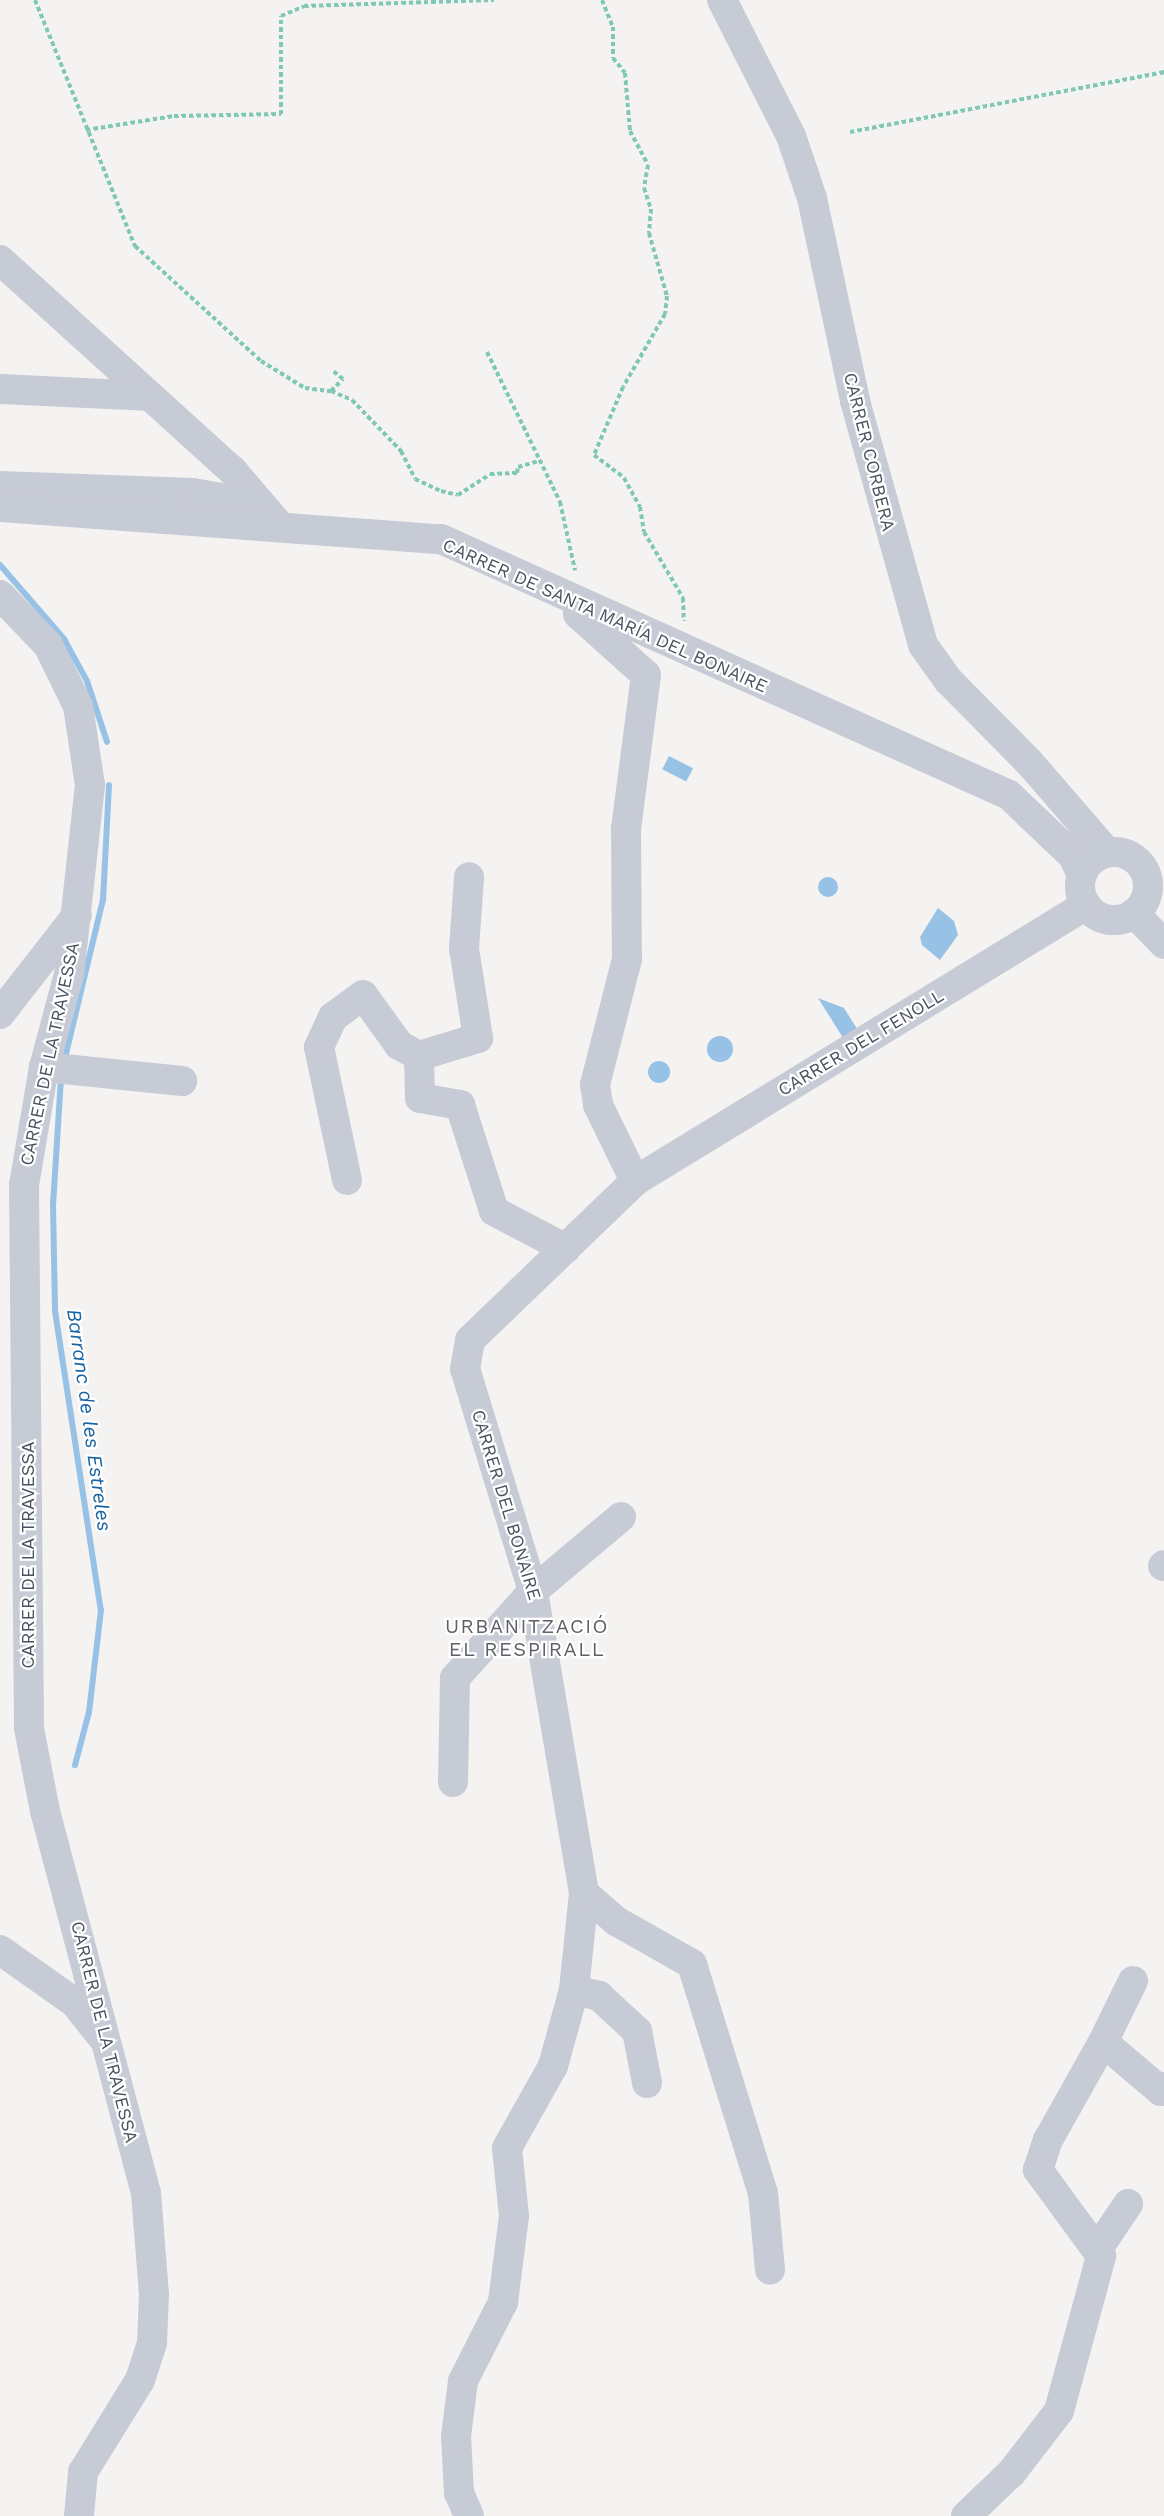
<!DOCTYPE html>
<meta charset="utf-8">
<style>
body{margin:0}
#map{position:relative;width:1164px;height:2516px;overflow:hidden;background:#f4f3f2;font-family:"Work Sans",sans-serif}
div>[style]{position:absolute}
.water>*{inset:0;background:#97c2e6;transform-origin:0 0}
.round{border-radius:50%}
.stream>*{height:6px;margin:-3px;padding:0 3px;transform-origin:3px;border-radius:3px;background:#97c2e6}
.path>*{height:4px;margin-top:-2px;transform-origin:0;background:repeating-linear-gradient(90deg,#80c8b6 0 4.5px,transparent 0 7.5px)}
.minor>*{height:30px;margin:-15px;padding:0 15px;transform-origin:15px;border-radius:15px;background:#c7cbd5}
.minor>.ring{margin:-15px;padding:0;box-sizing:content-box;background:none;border:30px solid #c7cbd5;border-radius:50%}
span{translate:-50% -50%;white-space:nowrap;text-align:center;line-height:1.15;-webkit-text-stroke:4.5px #fff;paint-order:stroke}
.street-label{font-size:18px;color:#4b515e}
.water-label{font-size:20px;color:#1965a3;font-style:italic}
.neighbourhood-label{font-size:20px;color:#5f6166;letter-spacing:1.5px}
</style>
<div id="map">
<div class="water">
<div style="left:669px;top:756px;width:27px;height:15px;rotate:27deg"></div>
<div class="round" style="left:818px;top:877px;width:20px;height:20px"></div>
<div style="clip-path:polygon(938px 908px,954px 921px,958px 935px,940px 960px,922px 945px,920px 937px)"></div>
<div style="clip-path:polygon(818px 998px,844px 1008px,859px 1032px,845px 1041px)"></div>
<div class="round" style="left:707px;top:1036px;width:26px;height:26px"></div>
<div class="round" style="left:648px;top:1061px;width:22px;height:22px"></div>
</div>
<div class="stream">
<div style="left:0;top:565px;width:98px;rotate:49.1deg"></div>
<div style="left:64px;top:639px;width:48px;rotate:61.3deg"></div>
<div style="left:87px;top:681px;width:64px;rotate:71.8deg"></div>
<div style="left:64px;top:1062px;width:167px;rotate:-76.5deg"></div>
<div style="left:103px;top:900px;width:115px;rotate:-87deg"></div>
<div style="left:61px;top:1078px;width:127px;rotate:93.6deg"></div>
<div style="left:53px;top:1205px;width:106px;rotate:88.9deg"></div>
<div style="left:55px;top:1311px;width:303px;rotate:81.3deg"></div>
<div style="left:101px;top:1610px;width:103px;rotate:96.7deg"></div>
<div style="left:89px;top:1712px;width:55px;rotate:104.8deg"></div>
</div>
<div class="path">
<div style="left:35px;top:0;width:266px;rotate:67.9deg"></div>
<div style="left:135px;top:246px;width:171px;rotate:42.4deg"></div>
<div style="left:261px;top:361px;width:52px;rotate:31.5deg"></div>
<div style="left:305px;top:388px;width:26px;rotate:7deg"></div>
<div style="left:331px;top:391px;width:17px;rotate:-45deg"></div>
<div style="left:343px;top:379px;width:14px;rotate:-141deg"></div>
<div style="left:602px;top:0;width:29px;rotate:68deg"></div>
<div style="left:613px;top:27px;width:31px;rotate:90deg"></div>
<div style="left:613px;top:58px;width:19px;rotate:51deg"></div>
<div style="left:625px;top:73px;width:58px;rotate:85.1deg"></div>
<div style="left:630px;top:131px;width:38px;rotate:62deg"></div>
<div style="left:648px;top:165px;width:23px;rotate:100deg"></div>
<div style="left:644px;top:188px;width:22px;rotate:72deg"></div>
<div style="left:651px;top:209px;width:24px;rotate:95deg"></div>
<div style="left:649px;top:233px;width:66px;rotate:74.1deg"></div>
<div style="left:667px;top:296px;width:18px;rotate:96deg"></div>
<div style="left:665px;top:314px;width:84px;rotate:119.9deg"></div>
<div style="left:623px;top:387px;width:74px;rotate:113.1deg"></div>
<div style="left:594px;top:455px;width:38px;rotate:37deg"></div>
<div style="left:624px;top:478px;width:33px;rotate:61deg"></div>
<div style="left:640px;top:507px;width:25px;rotate:81deg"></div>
<div style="left:644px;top:532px;width:77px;rotate:59.4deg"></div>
<div style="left:683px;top:598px;width:23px;rotate:88deg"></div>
<div style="left:86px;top:130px;width:89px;rotate:-9deg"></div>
<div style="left:174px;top:116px;width:107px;rotate:-1.1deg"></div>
<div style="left:281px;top:114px;width:98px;rotate:-90deg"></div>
<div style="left:281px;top:16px;width:25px;rotate:-23deg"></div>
<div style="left:304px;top:6px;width:190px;rotate:-1.8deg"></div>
<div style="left:850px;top:132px;width:320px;rotate:-10.8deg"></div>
<div style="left:487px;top:352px;width:167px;rotate:64deg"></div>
<div style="left:560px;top:502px;width:70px;rotate:77.6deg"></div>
<div style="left:331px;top:391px;width:23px;rotate:23deg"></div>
<div style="left:352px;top:400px;width:71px;rotate:46.1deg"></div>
<div style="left:401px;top:451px;width:31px;rotate:63deg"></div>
<div style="left:415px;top:479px;width:29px;rotate:25deg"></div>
<div style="left:441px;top:491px;width:17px;rotate:13deg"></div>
<div style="left:458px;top:495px;width:38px;rotate:-33deg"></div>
<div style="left:490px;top:474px;width:27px;rotate:-2deg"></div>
<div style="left:517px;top:473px;width:6px;rotate:-81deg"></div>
<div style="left:518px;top:467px;width:22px;rotate:-16deg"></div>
</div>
<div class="minor">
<div style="left:722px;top:0;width:153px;rotate:63.1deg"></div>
<div style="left:791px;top:136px;width:65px;rotate:71.3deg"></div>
<div style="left:812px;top:198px;width:208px;rotate:78deg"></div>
<div style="left:855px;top:401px;width:253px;rotate:74.4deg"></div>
<div style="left:923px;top:645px;width:43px;rotate:54.5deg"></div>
<div style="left:948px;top:680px;width:115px;rotate:45.4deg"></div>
<div style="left:1029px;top:762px;width:119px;rotate:49.1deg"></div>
<div style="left:0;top:260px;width:313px;rotate:42.2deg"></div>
<div style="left:232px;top:470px;width:72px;rotate:49.5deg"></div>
<div style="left:0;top:389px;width:146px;rotate:2.7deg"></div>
<div style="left:0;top:486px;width:193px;rotate:2.1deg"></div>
<div style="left:193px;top:493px;width:68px;rotate:10.2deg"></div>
<div style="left:0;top:507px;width:442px;rotate:4.2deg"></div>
<div style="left:441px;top:539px;width:623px;rotate:24.26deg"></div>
<div style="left:1009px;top:795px;width:88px;rotate:43.6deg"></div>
<div style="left:1073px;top:856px;width:21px;rotate:65deg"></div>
<div style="left:0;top:595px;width:69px;rotate:46.2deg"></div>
<div style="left:48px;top:645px;width:68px;rotate:63.8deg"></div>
<div style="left:78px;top:706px;width:80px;rotate:81.4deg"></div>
<div style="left:90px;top:785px;width:190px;rotate:96.3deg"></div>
<div style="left:69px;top:974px;width:96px;rotate:105deg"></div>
<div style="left:44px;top:1067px;width:120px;rotate:99.6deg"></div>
<div style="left:24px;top:1185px;width:543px;rotate:89.47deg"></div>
<div style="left:29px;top:1728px;width:85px;rotate:79.1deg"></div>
<div style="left:45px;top:1811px;width:395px;rotate:75.2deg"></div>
<div style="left:146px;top:2193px;width:101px;rotate:85.5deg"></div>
<div style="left:154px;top:2294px;width:49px;rotate:92.3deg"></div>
<div style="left:152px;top:2343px;width:39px;rotate:108deg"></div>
<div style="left:140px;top:2380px;width:108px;rotate:121.8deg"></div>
<div style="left:83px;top:2472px;width:44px;rotate:95.2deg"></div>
<div style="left:578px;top:614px;width:91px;rotate:41.9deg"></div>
<div style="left:646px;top:675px;width:154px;rotate:97.4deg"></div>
<div style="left:626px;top:828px;width:131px;rotate:89.6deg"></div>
<div style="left:627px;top:959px;width:130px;rotate:104.3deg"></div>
<div style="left:595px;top:1085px;width:20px;rotate:81deg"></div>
<div style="left:598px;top:1105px;width:85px;rotate:64deg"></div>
<div class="ring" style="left:1080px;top:852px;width:38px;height:38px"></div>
<div style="left:1134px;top:913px;width:43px;rotate:45.9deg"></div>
<div style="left:0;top:1014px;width:125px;rotate:-52.1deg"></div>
<div style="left:419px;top:1056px;width:62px;rotate:-17deg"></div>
<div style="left:478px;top:1038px;width:90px;rotate:-98.9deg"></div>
<div style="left:464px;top:949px;width:72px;rotate:-86deg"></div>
<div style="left:44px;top:1067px;width:139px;rotate:5.8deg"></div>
<div style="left:347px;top:1180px;width:136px;rotate:-101.9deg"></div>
<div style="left:319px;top:1047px;width:33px;rotate:-65deg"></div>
<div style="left:333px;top:1017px;width:37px;rotate:-36deg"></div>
<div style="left:363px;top:995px;width:62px;rotate:54.2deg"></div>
<div style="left:399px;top:1045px;width:23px;rotate:29deg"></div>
<div style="left:419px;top:1056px;width:42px;rotate:88.6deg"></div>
<div style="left:420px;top:1098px;width:41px;rotate:9.9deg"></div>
<div style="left:460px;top:1105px;width:111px;rotate:72.2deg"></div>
<div style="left:494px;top:1211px;width:81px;rotate:27.8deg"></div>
<div style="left:1163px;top:1566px;width:1px;rotate:-45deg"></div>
<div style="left:453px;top:1782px;width:104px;rotate:-88.9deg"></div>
<div style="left:455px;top:1678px;width:117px;rotate:-48.1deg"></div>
<div style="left:533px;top:1591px;width:115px;rotate:-40.1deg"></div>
<div style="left:584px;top:1893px;width:43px;rotate:41.2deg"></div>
<div style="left:616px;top:1921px;width:87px;rotate:29.5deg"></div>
<div style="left:692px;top:1964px;width:240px;rotate:72.8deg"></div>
<div style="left:763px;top:2193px;width:77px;rotate:84.8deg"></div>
<div style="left:0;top:1950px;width:92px;rotate:35.2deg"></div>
<div style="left:75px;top:2003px;width:43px;rotate:51.5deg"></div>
<div style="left:574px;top:1990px;width:26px;rotate:13deg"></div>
<div style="left:599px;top:1996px;width:52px;rotate:42.6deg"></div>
<div style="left:637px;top:2031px;width:53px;rotate:79.1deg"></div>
<div style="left:1103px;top:2042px;width:68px;rotate:-63.8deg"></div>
<div style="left:1099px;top:2247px;width:52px;rotate:-56deg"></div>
<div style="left:469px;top:2516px;width:25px;rotate:-113deg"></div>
<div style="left:459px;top:2493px;width:57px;rotate:-93deg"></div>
<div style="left:456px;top:2436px;width:55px;rotate:-82.7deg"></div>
<div style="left:463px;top:2381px;width:89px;rotate:-63.1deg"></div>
<div style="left:503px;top:2302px;width:87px;rotate:-82.7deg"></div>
<div style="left:514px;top:2216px;width:68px;rotate:-95.9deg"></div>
<div style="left:507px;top:2148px;width:94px;rotate:-60.7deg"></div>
<div style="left:553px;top:2066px;width:79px;rotate:-74.6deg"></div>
<div style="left:574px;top:1990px;width:98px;rotate:-84.1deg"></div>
<div style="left:584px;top:1893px;width:306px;rotate:-99.6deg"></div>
<div style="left:533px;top:1591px;width:232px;rotate:-107deg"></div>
<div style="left:465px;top:1369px;width:29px;rotate:-80deg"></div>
<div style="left:470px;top:1340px;width:229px;rotate:-43.9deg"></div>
<div style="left:635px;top:1181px;width:529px;rotate:-31.47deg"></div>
<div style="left:966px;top:2516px;width:64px;rotate:-43.7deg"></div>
<div style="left:1012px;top:2472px;width:77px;rotate:-52.4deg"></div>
<div style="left:1059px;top:2411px;width:161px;rotate:-74.8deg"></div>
<div style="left:1101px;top:2256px;width:107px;rotate:-126.2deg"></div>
<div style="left:1038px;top:2170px;width:32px;rotate:-72deg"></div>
<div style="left:1048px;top:2140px;width:112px;rotate:-60.7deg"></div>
<div style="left:1103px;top:2042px;width:76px;rotate:40.2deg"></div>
<div style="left:1161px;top:2091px;width:5px;rotate:-53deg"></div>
</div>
<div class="street-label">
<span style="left:869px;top:452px;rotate:76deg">CARRER CORBERA</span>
<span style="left:605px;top:616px;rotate:24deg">CARRER DE SANTA MARÍA DEL BONAIRE</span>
<span style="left:861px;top:1043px;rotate:-31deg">CARRER DEL FENOLL</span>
<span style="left:50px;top:1054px;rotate:-78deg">CARRER DE LA TRAVESSA</span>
<span style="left:506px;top:1505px;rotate:73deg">CARRER DEL BONAIRE</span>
<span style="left:28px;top:1555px;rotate:-90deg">CARRER DE LA TRAVESSA</span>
<span style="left:104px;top:2032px;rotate:76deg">CARRER DE LA TRAVESSA</span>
</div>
<div class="water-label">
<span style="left:89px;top:1420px;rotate:82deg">Barranc de les Estreles</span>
</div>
<div class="neighbourhood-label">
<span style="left:527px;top:1638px">URBANITZACIÓ<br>EL RESPIRALL</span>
</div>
</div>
